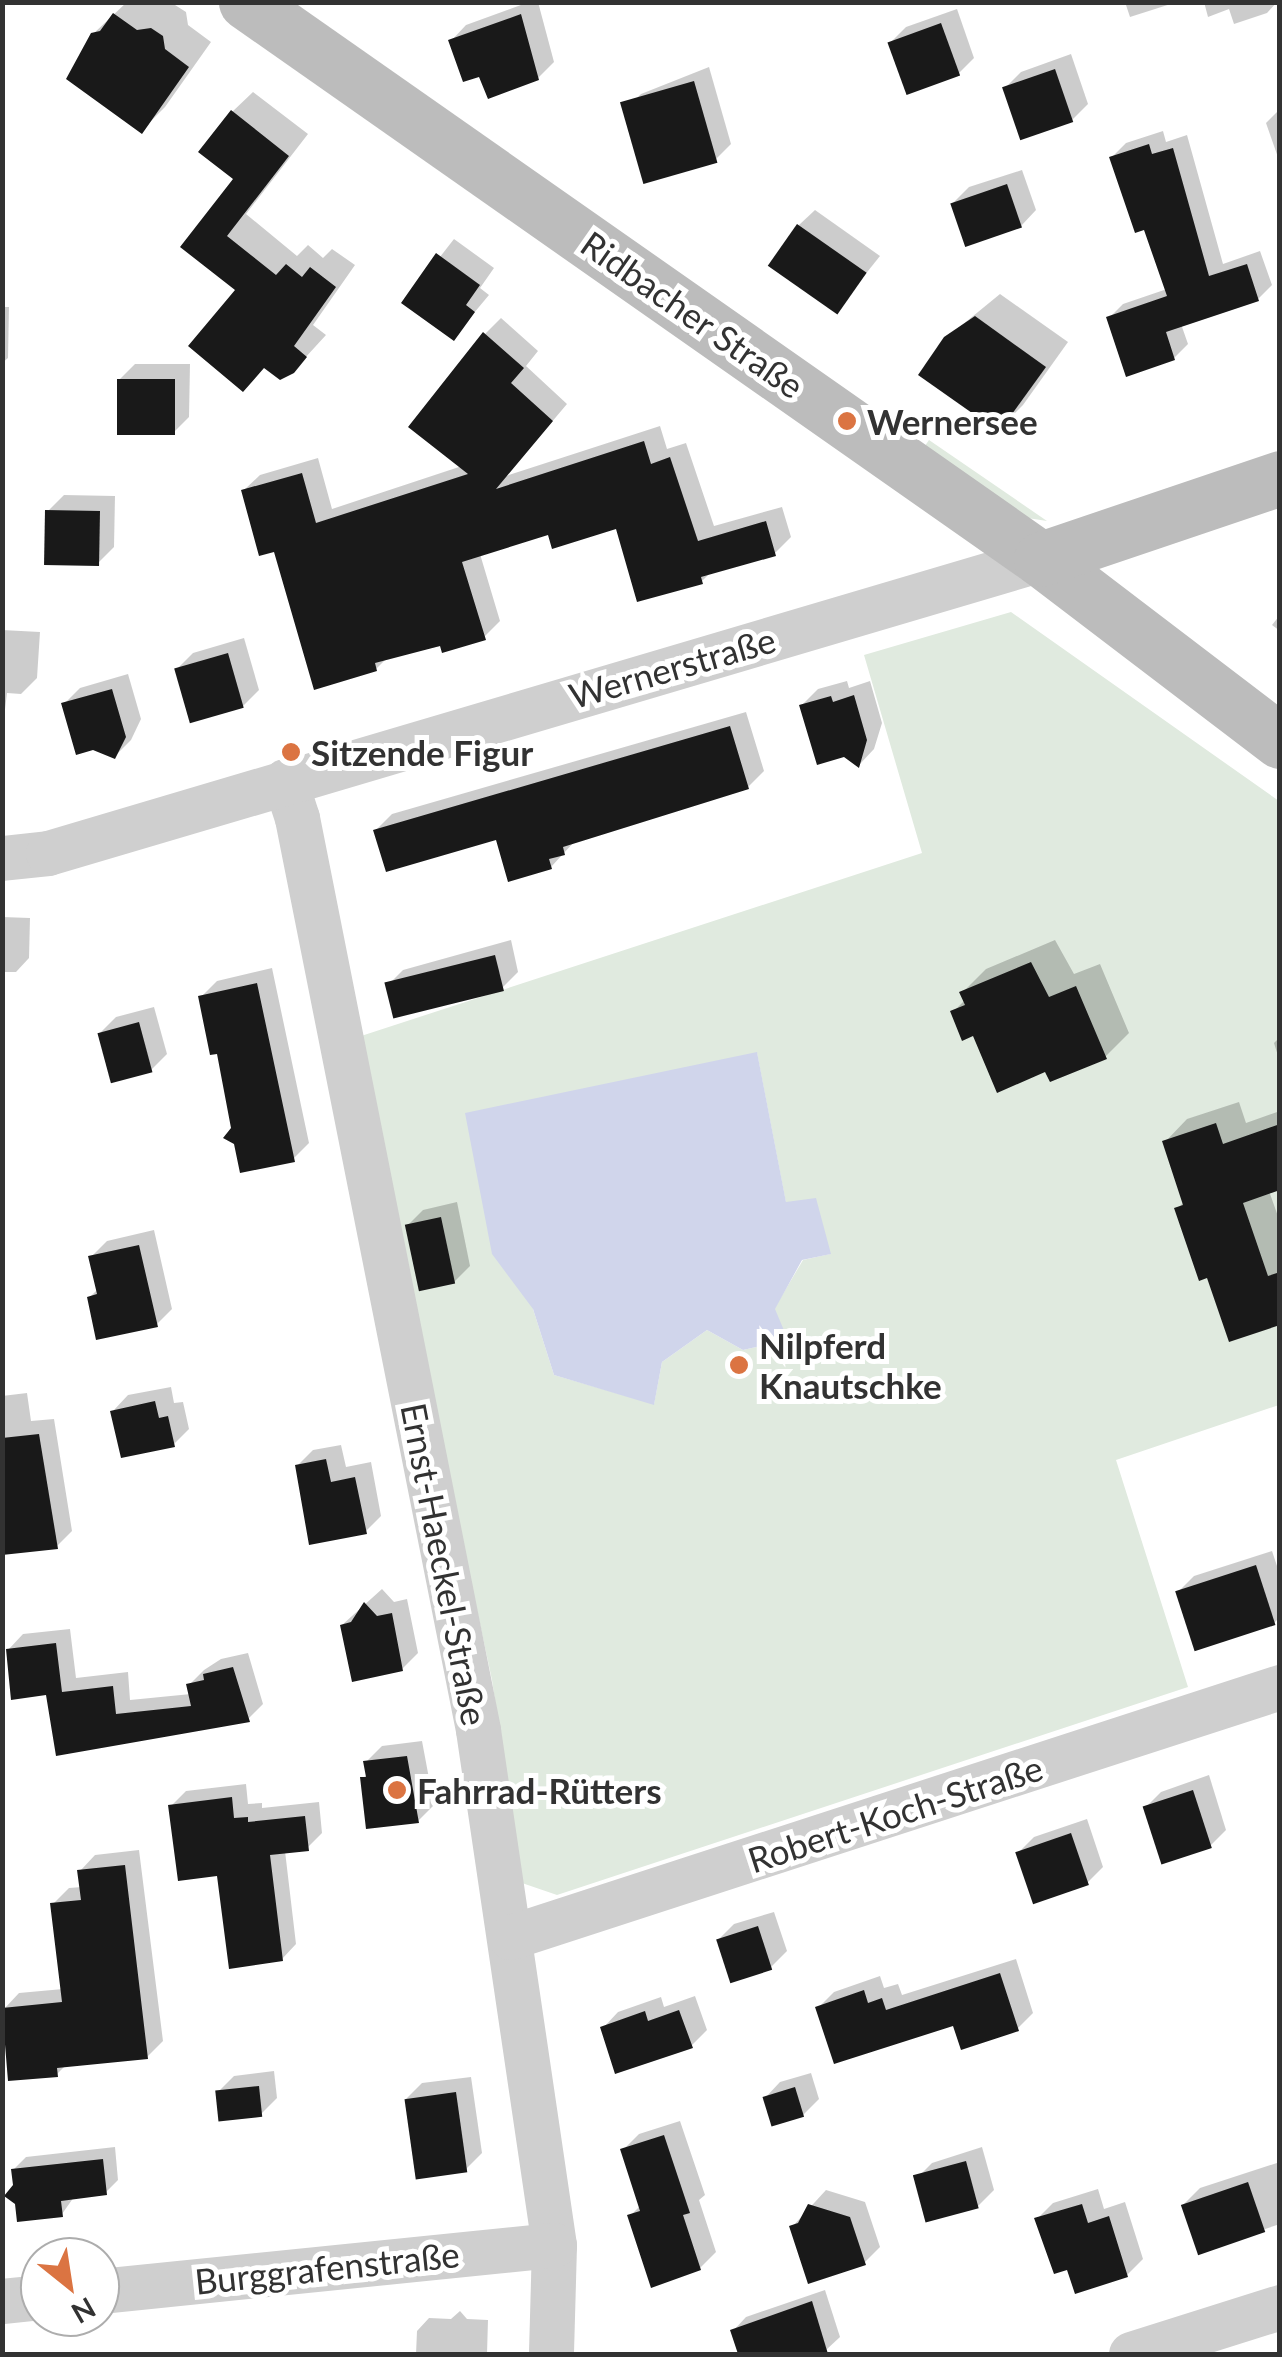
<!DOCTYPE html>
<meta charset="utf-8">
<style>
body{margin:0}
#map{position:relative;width:1282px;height:2357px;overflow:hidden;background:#fff;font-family:Lato,sans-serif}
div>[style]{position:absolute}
.green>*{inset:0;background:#e0eadf}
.water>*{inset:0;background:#d0d5eb}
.shadow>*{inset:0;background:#0003}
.building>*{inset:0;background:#191919;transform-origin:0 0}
.street>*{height:45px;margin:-22.5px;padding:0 22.5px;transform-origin:22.5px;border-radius:22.5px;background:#cfcfcf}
.secondary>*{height:55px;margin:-27.5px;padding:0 27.5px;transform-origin:27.5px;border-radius:27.5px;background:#bcbcbc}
.dots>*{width:28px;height:28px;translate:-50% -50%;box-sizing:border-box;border:5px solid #fff;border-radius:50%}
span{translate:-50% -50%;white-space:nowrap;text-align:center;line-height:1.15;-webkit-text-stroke:10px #fff;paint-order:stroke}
.street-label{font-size:35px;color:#323232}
.poi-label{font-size:35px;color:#323232;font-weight:700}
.left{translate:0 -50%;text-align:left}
.frame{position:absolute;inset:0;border:5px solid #323232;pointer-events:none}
.north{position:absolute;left:20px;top:2237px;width:100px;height:100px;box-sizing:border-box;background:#fff;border:2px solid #adadad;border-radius:50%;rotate:150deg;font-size:28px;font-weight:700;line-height:40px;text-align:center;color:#323232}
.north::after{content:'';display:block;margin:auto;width:35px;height:45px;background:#db7442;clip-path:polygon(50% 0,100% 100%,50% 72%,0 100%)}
</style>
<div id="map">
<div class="green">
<div style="clip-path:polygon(929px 440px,1047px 521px,1002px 514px,918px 456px)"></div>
<div style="clip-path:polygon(evenodd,1011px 612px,1279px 801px,1279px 1405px,1116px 1460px,1188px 1687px,557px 1895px,522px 1883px,492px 1680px,355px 1038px,922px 853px,864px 655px,1011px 612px,757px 1053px,786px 1203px,830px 1254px,803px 1260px,774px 1309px,787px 1340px,743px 1350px,707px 1330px,662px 1362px,654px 1404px,554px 1375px,533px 1309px,757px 1053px)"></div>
</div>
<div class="water">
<div style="clip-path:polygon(757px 1052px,786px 1202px,816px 1198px,831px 1254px,802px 1260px,775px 1309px,788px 1340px,743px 1350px,707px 1330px,662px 1362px,654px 1405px,554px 1375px,533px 1309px,492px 1254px,465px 1113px)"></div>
</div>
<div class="shadow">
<div style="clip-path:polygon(127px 2px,175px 5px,186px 12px,188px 25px,211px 42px,165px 107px,141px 131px,93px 34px)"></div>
<div style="clip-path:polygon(529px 2px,538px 2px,554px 62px,538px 78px,481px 74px,451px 41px,466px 25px)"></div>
<div style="clip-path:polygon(1125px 2px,1177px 2px,1130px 17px)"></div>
<div style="clip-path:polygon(1204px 2px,1277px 2px,1267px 13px,1234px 24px,1229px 9px,1208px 17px)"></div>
<div style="clip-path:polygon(957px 9px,974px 58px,958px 74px,890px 43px,906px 27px)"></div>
<div style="clip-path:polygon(1071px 54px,1088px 104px,1072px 120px,1005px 88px,1021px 72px)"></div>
<div style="clip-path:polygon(709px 67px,731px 144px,715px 160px,625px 110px,641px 94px)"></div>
<div style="clip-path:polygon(253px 92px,308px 134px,246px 214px,297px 256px,308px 245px,323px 258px,332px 249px,355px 265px,313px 325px,326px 335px,293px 371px,238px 290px,183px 246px,237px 178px,232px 112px)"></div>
<div style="clip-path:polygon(1280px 109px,1280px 163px,1266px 123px)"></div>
<div style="clip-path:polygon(1163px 131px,1166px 142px,1187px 135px,1223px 264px,1260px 251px,1272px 285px,1258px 299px,1181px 324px,1188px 344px,1174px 358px,1109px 318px,1123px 304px,1167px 289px,1146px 227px,1112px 157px,1126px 143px)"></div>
<div style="clip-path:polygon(1022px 170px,1036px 210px,1021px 226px,953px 203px,969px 187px)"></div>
<div style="clip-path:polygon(815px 210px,880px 256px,836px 311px,799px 225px)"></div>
<div style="clip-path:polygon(454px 239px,494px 268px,480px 288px,489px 295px,453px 338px,404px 303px)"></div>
<div style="clip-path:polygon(1000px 294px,1068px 342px,1023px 405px,999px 429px,945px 339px)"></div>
<div style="clip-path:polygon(2px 307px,9px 307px,8px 358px,2px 363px)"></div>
<div style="clip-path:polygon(501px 318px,538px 351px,526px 366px,567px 404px,506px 476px,660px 426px,667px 449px,686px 443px,714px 526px,782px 507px,791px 537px,775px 553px,712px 571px,702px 581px,617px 526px,550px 532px,480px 554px,500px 621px,484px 637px,388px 657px,376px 669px,276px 548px,243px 491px,260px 475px,318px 458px,332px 509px,462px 466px,485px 334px)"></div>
<div style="clip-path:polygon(135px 364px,190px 364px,189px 417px,173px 433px,119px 380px)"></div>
<div style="clip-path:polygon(64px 495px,115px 496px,114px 547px,98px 563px,48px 511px)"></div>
<div style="clip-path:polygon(1280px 615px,1280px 631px,1272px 625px)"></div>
<div style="clip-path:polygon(2px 630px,40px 632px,37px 678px,21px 694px,7px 693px,2px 734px)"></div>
<div style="clip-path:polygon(244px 638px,259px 690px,243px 706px,177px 669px,193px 653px)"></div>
<div style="clip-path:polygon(128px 674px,141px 719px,131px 740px,115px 756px,64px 704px,80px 688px)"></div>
<div style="clip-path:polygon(847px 681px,849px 688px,870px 681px,882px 723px,874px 749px,859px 765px,802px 705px,818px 689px)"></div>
<div style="clip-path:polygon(746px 712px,764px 771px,748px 787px,575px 841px,551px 867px,498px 836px,376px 830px,392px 814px)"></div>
<div style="clip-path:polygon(2px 917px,30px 918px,29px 958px,16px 972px,2px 972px)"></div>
<div style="clip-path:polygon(511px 940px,518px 972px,502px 988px,387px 986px,403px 970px)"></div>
<div style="clip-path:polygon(1055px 940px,1074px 974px,1100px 964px,1129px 1033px,1105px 1057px,1047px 1069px,974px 1033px,953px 1012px,965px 1000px,962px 993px,986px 969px)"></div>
<div style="clip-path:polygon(272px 968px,309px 1143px,293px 1159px,233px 1128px,219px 1051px,201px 997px,217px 981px)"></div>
<div style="clip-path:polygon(154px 1007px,167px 1054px,151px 1070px,100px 1033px,116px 1017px)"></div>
<div style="clip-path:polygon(1280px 1037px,1280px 1062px,1274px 1043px)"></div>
<div style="clip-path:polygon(1239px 1102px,1246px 1123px,1280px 1111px,1280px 1187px,1269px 1191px,1280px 1222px,1280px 1322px,1209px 1275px,1177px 1209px,1185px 1201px,1165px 1142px,1187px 1119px)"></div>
<div style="clip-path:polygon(457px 1202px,470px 1266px,454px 1282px,407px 1226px,423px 1210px)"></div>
<div style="clip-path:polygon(154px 1230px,172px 1309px,156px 1325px,90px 1297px,98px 1289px,91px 1257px,107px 1241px)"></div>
<div style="clip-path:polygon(171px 1387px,174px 1403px,183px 1402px,189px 1429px,173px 1445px,113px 1411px,128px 1395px)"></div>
<div style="clip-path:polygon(27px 1393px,31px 1421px,54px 1419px,72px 1531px,56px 1547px,2px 1553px,2px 1396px)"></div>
<div style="clip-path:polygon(341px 1445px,346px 1467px,371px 1462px,381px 1516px,365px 1532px,297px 1466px,313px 1450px)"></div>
<div style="clip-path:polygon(1272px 1551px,1280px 1575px,1280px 1617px,1274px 1623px,1178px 1592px,1194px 1576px)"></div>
<div style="clip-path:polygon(382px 1589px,394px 1602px,407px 1599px,418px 1653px,402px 1669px,342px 1625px)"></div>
<div style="clip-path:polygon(70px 1629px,76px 1678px,128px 1672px,130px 1700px,191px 1694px,189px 1685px,204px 1670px,221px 1659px,248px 1653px,263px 1704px,248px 1719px,58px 1753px,48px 1693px,8px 1650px,23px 1634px)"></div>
<div style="clip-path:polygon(422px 1741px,434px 1805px,418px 1821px,363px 1778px,368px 1774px,366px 1762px,382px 1746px)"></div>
<div style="clip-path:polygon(1209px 1775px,1226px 1830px,1210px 1846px,1145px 1808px,1161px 1792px)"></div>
<div style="clip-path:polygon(246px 1784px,248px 1804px,262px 1803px,262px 1808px,319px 1802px,322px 1833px,307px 1848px,285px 1851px,296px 1944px,282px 1959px,171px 1806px,186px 1791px)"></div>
<div style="clip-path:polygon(1087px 1819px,1103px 1867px,1087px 1883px,1018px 1853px,1034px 1837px)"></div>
<div style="clip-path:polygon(139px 1850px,163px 2041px,147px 2057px,66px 2065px,57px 2074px,4px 2009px,19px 1993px,63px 1989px,53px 1904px,69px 1888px,82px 1887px,80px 1871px,95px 1855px)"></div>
<div style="clip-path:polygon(774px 1912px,787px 1951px,771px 1967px,718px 1940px,734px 1924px)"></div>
<div style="clip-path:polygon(1016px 1959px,1033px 2013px,1017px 2029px,818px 2008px,834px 1992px,880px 1976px,884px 1988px,898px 1984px,902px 1995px)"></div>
<div style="clip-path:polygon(695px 1996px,707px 2030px,691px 2046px,603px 2028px,618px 2012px,661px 1997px,664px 2007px)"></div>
<div style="clip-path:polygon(274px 2071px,277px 2098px,261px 2114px,218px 2092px,234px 2076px)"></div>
<div style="clip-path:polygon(811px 2073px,819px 2099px,803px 2115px,765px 2098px,780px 2082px)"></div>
<div style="clip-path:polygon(471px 2077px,482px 2153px,466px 2169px,406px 2099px,422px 2083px)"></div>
<div style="clip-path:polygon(680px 2121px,705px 2195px,699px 2200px,716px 2252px,700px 2268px,630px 2216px,641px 2205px,623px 2150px,639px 2134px)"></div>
<div style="clip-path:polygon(115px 2147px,118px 2180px,105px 2193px,74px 2197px,62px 2214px,16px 2186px,14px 2169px,26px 2157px)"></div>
<div style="clip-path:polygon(982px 2147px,994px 2190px,978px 2206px,916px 2179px,932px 2163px)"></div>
<div style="clip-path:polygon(1280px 2162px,1280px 2224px,1199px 2251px,1184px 2204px,1200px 2188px)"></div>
<div style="clip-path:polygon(1098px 2189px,1104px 2209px,1125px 2202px,1143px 2259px,1127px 2275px,1069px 2267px,1037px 2219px,1053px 2203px)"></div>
<div style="clip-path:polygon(826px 2190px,865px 2202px,880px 2247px,864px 2263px,792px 2227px)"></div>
<div style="clip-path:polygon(825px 2290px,840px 2337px,826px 2350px,812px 2354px,741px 2354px,733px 2331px,746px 2317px)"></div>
<div style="clip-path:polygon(460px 2311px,467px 2319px,488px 2320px,487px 2354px,416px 2354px,417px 2331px,429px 2318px,451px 2319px)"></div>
</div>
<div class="building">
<div style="clip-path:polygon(113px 13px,137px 30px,151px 28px,163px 36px,165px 49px,189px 67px,142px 134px,66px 79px,91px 33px,100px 31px)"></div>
<div style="clip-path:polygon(521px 14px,539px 80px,488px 99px,479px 77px,463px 82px,448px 40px)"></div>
<div style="left:941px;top:23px;width:56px;height:57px;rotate:70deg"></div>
<div style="left:1055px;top:69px;width:56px;height:56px;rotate:71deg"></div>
<div style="left:694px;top:81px;width:85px;height:77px;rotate:74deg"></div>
<div style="clip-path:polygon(231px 110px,289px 156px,227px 236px,276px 275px,286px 264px,302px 277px,310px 267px,336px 287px,294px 346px,307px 357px,294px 373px,280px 380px,264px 368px,243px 392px,188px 346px,235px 290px,180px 247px,233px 179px,198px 152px)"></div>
<div style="clip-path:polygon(1149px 144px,1152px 154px,1173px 148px,1209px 276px,1247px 264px,1259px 301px,1166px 332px,1175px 360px,1126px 377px,1106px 317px,1167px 296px,1144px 230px,1135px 233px,1109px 157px)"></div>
<div style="left:1007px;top:184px;width:46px;height:60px;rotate:71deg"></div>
<div style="left:797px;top:224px;width:85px;height:51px;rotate:35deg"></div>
<div style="clip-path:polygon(436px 253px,480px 285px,466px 305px,475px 312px,454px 341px,401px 303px)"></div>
<div style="clip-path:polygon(975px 316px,1046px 367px,999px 432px,918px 375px,944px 337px)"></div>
<div style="clip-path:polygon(483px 332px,524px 368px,511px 383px,553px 421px,496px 489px,644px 441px,651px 464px,670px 457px,698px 541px,766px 521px,776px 556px,701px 577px,703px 584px,637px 602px,616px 529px,552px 549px,548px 535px,462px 562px,486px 640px,442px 653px,440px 646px,375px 663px,377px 671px,314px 690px,274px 552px,259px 556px,241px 490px,302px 473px,316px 523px,468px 474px,408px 427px)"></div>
<div style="left:117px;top:379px;width:58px;height:56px"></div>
<div style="left:45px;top:510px;width:55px;height:55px;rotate:1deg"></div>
<div style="left:228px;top:653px;width:57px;height:56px;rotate:74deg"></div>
<div style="clip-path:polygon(112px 689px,126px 737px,115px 759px,93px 750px,76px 755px,61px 703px)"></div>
<div style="clip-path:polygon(854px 695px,867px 740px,859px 768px,844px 757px,817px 765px,799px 705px,831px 696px,833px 702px)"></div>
<div style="clip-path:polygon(730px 726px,749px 789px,563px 847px,565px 855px,549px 859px,552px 869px,508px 882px,496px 840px,386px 872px,373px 830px)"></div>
<div style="left:495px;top:955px;width:37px;height:114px;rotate:76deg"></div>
<div style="clip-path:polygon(1031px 962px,1049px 997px,1076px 986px,1107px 1059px,1050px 1082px,1045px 1072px,997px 1093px,973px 1036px,962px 1041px,950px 1011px,965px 1005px,959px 992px)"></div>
<div style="clip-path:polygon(257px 983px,295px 1162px,240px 1173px,234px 1144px,223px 1138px,231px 1128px,217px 1054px,210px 1055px,198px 996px)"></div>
<div style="left:139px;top:1022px;width:52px;height:43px;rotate:75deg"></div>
<div style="clip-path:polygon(1216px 1123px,1223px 1144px,1280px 1124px,1280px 1190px,1243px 1203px,1268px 1276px,1280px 1272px,1280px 1325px,1229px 1342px,1207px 1278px,1199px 1281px,1174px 1208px,1183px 1205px,1162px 1141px)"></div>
<div style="left:441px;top:1217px;width:68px;height:37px;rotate:78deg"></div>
<div style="clip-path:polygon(139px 1245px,158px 1327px,96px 1340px,87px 1297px,97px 1294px,88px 1256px)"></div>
<div style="clip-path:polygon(155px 1401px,159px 1418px,168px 1416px,175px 1447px,121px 1458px,110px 1411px)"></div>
<div style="clip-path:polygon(39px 1434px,58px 1549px,2px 1555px,2px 1438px)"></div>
<div style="clip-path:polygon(326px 1459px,331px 1482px,355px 1477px,367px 1534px,309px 1545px,295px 1465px)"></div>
<div style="left:1256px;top:1565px;width:63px;height:85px;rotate:72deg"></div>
<div style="clip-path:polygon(364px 1602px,377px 1616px,392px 1613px,403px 1671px,352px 1682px,340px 1625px,351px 1622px)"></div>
<div style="clip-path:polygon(56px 1643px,62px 1692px,113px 1686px,116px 1714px,191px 1706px,186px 1684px,204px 1680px,203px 1674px,233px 1667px,250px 1722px,56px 1756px,46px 1695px,11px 1700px,6px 1649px)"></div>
<div style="clip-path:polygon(407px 1756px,419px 1823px,366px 1829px,360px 1777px,366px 1777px,363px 1761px)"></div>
<div style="left:1193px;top:1790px;width:61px;height:53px;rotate:72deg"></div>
<div style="clip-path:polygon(232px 1797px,234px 1818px,248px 1817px,248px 1822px,305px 1816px,309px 1851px,270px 1855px,283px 1961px,229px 1969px,217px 1876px,178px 1881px,168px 1805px)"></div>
<div style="left:1071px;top:1833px;width:55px;height:59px;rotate:71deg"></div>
<div style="clip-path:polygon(125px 1865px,148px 2059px,57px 2068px,58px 2077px,8px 2081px,2px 2008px,62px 2002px,50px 1903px,81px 1900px,77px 1870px)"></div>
<div style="left:758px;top:1926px;width:46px;height:44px;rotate:72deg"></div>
<div style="clip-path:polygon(1000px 1973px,1019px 2031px,961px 2050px,953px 2026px,834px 2064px,815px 2007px,864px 1990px,868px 2003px,882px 1998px,886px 2010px)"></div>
<div style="clip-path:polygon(679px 2010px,693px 2048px,615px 2074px,600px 2027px,645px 2011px,648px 2021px)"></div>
<div style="left:259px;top:2086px;width:31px;height:44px;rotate:84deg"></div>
<div style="left:795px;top:2087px;width:31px;height:34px;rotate:73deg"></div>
<div style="left:456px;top:2092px;width:81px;height:52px;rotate:82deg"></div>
<div style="clip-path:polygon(664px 2135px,690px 2213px,683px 2215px,701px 2270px,651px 2288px,627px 2215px,640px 2211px,620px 2149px)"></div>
<div style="clip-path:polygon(103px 2159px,107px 2195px,61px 2201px,63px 2217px,17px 2222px,15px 2204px,4px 2196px,13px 2185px,11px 2169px)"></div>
<div style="left:966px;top:2161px;width:49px;height:55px;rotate:75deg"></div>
<div style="left:1248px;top:2182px;width:53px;height:71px;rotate:71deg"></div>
<div style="clip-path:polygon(808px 2204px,850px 2217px,866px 2265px,808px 2284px,789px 2226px,798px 2223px)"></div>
<div style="clip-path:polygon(1082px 2204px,1088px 2223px,1109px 2216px,1128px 2277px,1075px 2294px,1067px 2270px,1054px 2274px,1034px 2218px)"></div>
<div style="clip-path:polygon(812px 2301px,828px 2354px,738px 2354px,730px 2330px)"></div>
</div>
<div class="street">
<div style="left:285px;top:781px;width:39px;rotate:72deg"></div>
<div style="left:297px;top:818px;width:930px;rotate:78.77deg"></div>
<div style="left:478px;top:1730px;width:521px;rotate:81.61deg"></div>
<div style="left:554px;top:2245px;width:109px;rotate:91.6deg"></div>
<div style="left:2px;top:858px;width:46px;rotate:-6.2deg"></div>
<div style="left:48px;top:853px;width:1036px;rotate:-16.49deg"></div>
<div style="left:510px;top:1937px;width:810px;rotate:-17.99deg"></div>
<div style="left:100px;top:2291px;width:456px;rotate:-5.8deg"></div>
<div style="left:2px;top:2301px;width:38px;rotate:-6deg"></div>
<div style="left:1131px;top:2354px;width:156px;rotate:-17.5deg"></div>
</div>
<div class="secondary">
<div style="left:246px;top:2px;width:971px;rotate:35.02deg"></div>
<div style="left:1041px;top:559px;width:300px;rotate:37.3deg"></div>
<div style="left:1041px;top:559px;width:252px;rotate:-18.7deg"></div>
</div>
<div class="dots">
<div style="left:847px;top:421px;background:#db7442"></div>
<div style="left:291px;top:752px;background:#db7442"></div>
<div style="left:739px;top:1365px;background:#db7442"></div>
<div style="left:397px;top:1790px;background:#db7442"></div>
</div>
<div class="street-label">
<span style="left:693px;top:314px;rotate:35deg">Ridbacher Straße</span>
<span style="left:672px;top:667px;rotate:-16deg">Wernerstraße</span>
<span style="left:445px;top:1564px;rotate:79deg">Ernst-Haeckel-Straße</span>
<span style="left:895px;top:1813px;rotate:-18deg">Robert-Koch-Straße</span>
<span style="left:327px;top:2267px;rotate:-6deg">Burggrafenstraße</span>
</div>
<div class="poi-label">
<span class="left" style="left:867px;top:421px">Wernersee</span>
<span class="left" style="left:311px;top:752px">Sitzende Figur</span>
<span class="left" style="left:759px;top:1365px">Nilpferd<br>Knautschke</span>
<span class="left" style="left:417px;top:1790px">Fahrrad-Rütters</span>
</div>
<div class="frame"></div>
<div class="north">N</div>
</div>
